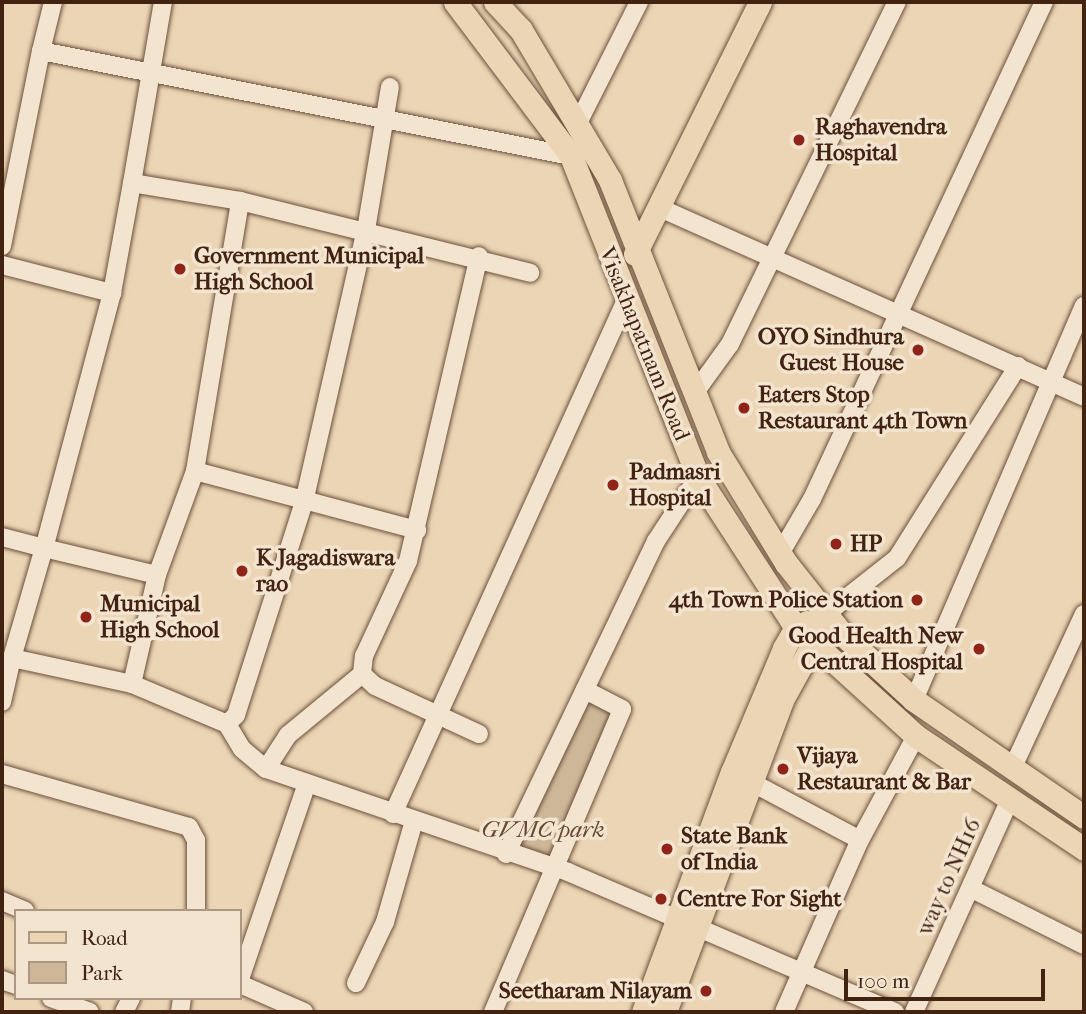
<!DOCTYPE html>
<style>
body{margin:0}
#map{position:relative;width:1086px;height:1014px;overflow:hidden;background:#ebd5b5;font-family:"IM FELL French Canon",serif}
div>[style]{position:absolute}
.green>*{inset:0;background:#ceb799}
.roads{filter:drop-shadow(0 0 2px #6c503b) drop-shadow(0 0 2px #6c503b)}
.minor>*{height:18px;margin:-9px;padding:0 9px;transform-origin:9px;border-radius:9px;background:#f2e4cf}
.major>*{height:23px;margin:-11.5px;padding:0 11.5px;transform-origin:11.5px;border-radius:11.5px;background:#ebd5b5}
.dots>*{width:19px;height:19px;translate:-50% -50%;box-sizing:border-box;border:4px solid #f2e4cf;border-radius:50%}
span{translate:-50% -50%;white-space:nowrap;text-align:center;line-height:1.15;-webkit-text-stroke:7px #f2e4cf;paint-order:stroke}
.poi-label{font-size:23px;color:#422312;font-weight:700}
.left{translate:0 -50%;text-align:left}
.right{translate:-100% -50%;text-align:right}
.street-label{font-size:23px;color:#422312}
.park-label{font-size:23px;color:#654834;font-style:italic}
.frame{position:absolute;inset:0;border:4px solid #422312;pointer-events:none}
.legend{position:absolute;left:14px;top:909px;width:228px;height:91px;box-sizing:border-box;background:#f2e4cf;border:2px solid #ac9783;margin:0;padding:9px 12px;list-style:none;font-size:21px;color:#422312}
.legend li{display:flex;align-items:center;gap:14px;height:35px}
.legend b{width:35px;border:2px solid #ac9783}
.scale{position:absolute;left:844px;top:969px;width:201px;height:32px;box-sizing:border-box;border:4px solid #422312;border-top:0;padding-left:9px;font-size:21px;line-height:24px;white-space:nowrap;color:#422312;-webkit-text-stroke:5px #f2e4cf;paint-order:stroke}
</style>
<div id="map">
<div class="green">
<div style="clip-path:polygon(585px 690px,622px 709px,553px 868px,506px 854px)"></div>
</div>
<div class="roads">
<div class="minor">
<div style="left:41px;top:51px;width:50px;rotate:-76.2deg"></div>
<div style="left:577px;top:125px;width:138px;rotate:-63.2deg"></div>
<div style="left:132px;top:183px;width:184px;rotate:-80.3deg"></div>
<div style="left:660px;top:208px;width:464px;rotate:24deg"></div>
<div style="left:2px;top:246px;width:199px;rotate:-78.7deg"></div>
<div style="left:41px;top:51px;width:540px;rotate:11.21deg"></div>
<div style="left:2px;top:265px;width:114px;rotate:14.3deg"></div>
<div style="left:112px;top:293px;width:264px;rotate:104.9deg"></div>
<div style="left:44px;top:548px;width:43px;rotate:-165.3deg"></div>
<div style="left:112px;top:293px;width:112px;rotate:-79.7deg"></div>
<div style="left:132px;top:183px;width:109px;rotate:9.5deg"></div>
<div style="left:240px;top:201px;width:299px;rotate:13.9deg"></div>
<div style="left:696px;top:391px;width:58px;rotate:-54.1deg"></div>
<div style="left:730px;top:344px;width:381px;rotate:-64deg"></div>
<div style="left:195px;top:471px;width:274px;rotate:-80.5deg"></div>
<div style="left:781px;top:552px;width:61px;rotate:-59.7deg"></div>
<div style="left:812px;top:499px;width:548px;rotate:-64.98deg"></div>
<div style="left:826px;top:614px;width:90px;rotate:-38.3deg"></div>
<div style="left:897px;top:558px;width:227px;rotate:-57.8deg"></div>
<div style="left:12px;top:658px;width:115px;rotate:-73.8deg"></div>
<div style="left:44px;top:548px;width:116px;rotate:13.4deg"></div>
<div style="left:157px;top:575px;width:111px;rotate:-69.9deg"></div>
<div style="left:195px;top:471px;width:230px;rotate:14.9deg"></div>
<div style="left:132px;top:684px;width:112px;rotate:-77.1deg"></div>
<div style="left:914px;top:700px;width:429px;rotate:-66.7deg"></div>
<div style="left:2px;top:702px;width:45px;rotate:-77.2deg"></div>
<div style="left:12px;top:658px;width:123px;rotate:12.2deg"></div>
<div style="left:132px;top:684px;width:103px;rotate:22.8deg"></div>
<div style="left:227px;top:724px;width:29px;rotate:59deg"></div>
<div style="left:242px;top:749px;width:31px;rotate:40deg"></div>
<div style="left:266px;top:769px;width:319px;rotate:18.8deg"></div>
<div style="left:568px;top:872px;width:356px;rotate:23.2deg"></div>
<div style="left:227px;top:724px;width:13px;rotate:-45deg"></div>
<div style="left:236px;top:715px;width:224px;rotate:-72.3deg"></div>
<div style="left:304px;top:502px;width:279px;rotate:-77.2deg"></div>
<div style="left:366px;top:230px;width:145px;rotate:-80.5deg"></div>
<div style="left:479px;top:734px;width:115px;rotate:-155.2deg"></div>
<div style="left:375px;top:686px;width:18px;rotate:-137deg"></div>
<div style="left:362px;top:674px;width:18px;rotate:-84deg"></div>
<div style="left:364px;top:656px;width:105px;rotate:-65.1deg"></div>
<div style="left:408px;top:561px;width:313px;rotate:-76.9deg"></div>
<div style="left:266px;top:769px;width:40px;rotate:-57.1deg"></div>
<div style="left:288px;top:735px;width:96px;rotate:-39.5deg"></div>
<div style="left:1012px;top:769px;width:171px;rotate:-65.1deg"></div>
<div style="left:2px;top:774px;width:194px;rotate:15.8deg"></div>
<div style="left:189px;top:827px;width:15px;rotate:62deg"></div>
<div style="left:196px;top:840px;width:71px;rotate:90deg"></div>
<div style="left:751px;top:782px;width:123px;rotate:28deg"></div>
<div style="left:393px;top:814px;width:564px;rotate:-65.61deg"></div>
<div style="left:506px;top:854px;width:347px;rotate:-64.4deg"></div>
<div style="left:656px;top:541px;width:77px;rotate:-56.7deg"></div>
<div style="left:972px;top:889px;width:125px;rotate:26.6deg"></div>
<div style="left:2px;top:901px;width:25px;rotate:23deg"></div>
<div style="left:240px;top:979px;width:207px;rotate:-71.1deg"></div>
<div style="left:2px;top:980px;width:15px;rotate:20deg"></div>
<div style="left:356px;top:983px;width:68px;rotate:-64.6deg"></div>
<div style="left:385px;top:922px;width:105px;rotate:-74deg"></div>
<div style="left:240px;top:984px;width:70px;rotate:23.6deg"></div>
<div style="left:51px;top:998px;width:41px;rotate:19.7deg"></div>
<div style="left:124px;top:1012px;width:16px;rotate:-63deg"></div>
<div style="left:180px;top:1012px;width:14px;rotate:-82deg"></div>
<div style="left:493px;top:1012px;width:329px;rotate:-66.9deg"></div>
<div style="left:622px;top:709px;width:42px;rotate:-152.8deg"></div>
<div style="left:784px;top:1012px;width:188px;rotate:-66.2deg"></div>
<div style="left:860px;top:840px;width:118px;rotate:-61.7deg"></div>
<div style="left:914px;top:1012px;width:234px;rotate:-65.7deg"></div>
</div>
<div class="major">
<div style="left:455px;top:2px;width:193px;rotate:53deg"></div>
<div style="left:571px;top:156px;width:345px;rotate:68.4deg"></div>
<div style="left:698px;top:477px;width:176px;rotate:57deg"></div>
<div style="left:794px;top:625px;width:165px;rotate:42.3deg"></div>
<div style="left:916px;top:736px;width:202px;rotate:33.9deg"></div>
<div style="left:495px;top:2px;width:38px;rotate:47deg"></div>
<div style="left:521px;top:30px;width:174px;rotate:59.3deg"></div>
<div style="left:610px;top:180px;width:293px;rotate:68.3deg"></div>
<div style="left:718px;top:452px;width:130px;rotate:58.5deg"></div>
<div style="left:786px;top:563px;width:90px;rotate:51.7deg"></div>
<div style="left:842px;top:634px;width:98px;rotate:42.5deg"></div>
<div style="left:914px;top:700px;width:206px;rotate:34.5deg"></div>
<div style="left:635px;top:254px;width:281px;rotate:-63.6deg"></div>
<div style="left:643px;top:1012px;width:256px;rotate:-69.7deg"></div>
<div style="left:732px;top:772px;width:134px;rotate:-67.2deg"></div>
<div style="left:784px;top:648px;width:24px;rotate:-60deg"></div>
<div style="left:796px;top:627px;width:12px;rotate:-24deg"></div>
<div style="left:665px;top:1012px;width:333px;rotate:-69.4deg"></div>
<div style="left:782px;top:700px;width:77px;rotate:-61.1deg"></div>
</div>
</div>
<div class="dots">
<div style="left:799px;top:140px;background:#8f2418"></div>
<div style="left:180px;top:269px;background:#8f2418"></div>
<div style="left:918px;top:350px;background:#8f2418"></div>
<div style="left:744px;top:408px;background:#8f2418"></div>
<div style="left:613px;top:485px;background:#8f2418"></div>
<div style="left:836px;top:544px;background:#8f2418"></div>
<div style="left:242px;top:571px;background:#8f2418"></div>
<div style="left:917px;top:600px;background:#8f2418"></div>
<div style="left:86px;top:617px;background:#8f2418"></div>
<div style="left:979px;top:649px;background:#8f2418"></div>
<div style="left:783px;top:769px;background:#8f2418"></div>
<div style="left:667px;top:849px;background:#8f2418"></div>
<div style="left:661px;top:899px;background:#8f2418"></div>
<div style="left:706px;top:991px;background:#8f2418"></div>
</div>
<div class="poi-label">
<span class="left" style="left:815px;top:140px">Raghavendra<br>Hospital</span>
<span class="left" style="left:194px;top:269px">Government Municipal<br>High School</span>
<span class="right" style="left:904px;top:350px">OYO Sindhura<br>Guest House</span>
<span class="left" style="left:758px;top:408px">Eaters Stop<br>Restaurant 4th Town</span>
<span class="left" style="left:629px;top:485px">Padmasri<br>Hospital</span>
<span class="left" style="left:850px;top:544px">HP</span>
<span class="left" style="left:256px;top:571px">K Jagadiswara<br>rao</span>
<span class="right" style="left:903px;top:600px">4th Town Police Station</span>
<span class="left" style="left:100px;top:617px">Municipal<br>High School</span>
<span class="right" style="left:963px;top:649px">Good Health New<br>Central Hospital</span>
<span class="left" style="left:797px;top:769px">Vijaya<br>Restaurant &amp; Bar</span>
<span class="left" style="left:681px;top:849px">State Bank<br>of India</span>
<span class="left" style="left:677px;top:899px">Centre For Sight</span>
<span class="right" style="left:692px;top:991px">Seetharam Nilayam</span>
</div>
<div class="street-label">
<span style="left:644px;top:344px;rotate:68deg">Visakhapatnam Road</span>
<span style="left:949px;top:877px;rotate:-66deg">way to NH16</span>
</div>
<div class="park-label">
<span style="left:543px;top:830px">GVMC park</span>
</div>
<div class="frame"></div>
<ul class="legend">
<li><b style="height:9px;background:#ebd5b5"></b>Road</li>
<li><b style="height:19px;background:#ceb799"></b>Park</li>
</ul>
<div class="scale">100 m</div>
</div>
